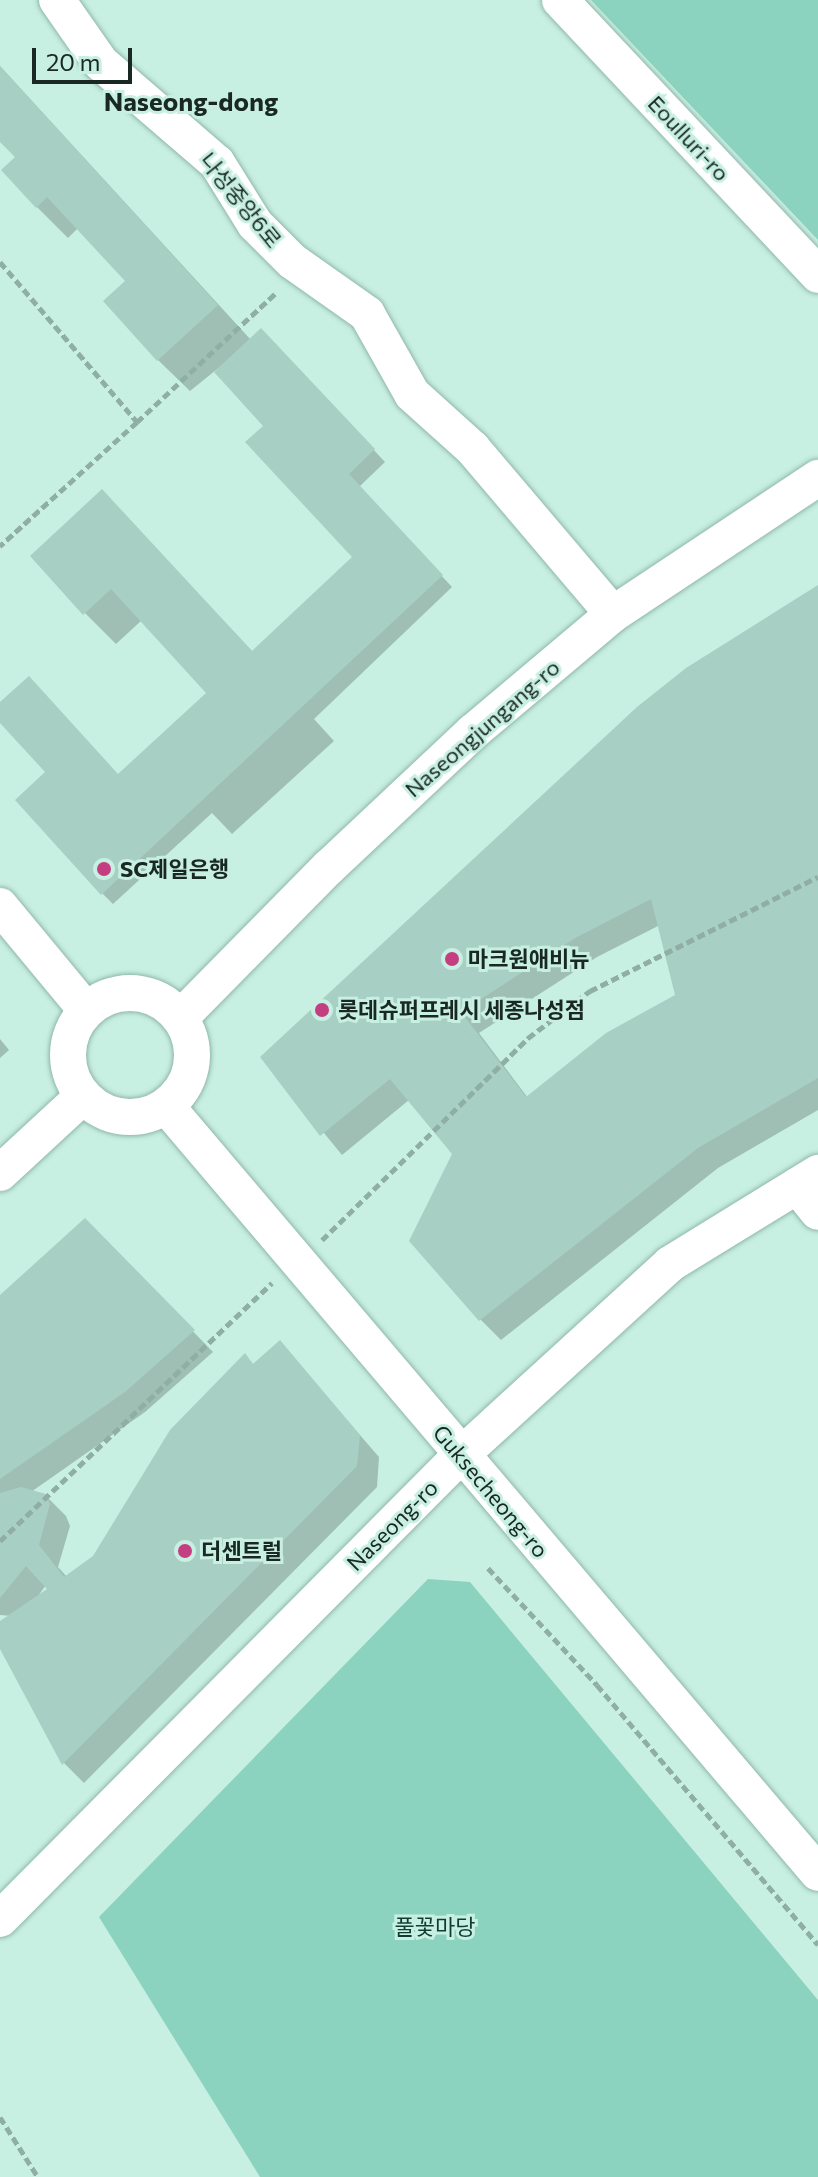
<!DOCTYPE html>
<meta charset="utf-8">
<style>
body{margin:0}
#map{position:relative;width:818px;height:2177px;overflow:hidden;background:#c7efe2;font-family:Commissioner,"Noto Sans KR",sans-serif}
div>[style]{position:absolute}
.green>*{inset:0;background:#8bd3be}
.shadow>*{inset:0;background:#0003}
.building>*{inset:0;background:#a8cfc3}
.path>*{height:5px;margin-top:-2.5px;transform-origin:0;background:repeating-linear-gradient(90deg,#8fafa5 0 8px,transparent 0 12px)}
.roads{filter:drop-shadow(0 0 2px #90b7ab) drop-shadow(0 0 2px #90b7ab)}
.minor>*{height:36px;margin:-18px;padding:0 18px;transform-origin:18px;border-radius:18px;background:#fff}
.minor>.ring{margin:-18px;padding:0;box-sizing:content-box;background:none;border:36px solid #fff;border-radius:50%}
.dots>*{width:22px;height:22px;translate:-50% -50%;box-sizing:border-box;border:4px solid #c7efe2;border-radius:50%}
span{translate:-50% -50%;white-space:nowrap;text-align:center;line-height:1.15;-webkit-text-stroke:6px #c7efe2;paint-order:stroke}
.street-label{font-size:22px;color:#192823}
.poi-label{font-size:22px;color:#192823;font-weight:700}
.left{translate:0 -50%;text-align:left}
.park-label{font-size:22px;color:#0f3d32}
.quarter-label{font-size:26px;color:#192823;font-weight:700}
.scale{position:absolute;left:32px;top:48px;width:100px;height:36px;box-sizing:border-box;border:4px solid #192823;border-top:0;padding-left:10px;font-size:24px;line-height:28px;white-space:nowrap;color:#192823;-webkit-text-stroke:6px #c7efe2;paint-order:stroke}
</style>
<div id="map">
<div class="green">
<div style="clip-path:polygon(591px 0,818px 0,818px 240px)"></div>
<div style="clip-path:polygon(428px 1579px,470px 1582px,818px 2000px,818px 2177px,260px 2177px,99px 1917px)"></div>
</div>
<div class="shadow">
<div style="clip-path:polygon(0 66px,251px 340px,272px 341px,385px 462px,359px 487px,452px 587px,314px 719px,334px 741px,232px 834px,212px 813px,113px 904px,102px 893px,48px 773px,0 720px,0 705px,118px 776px,209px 693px,142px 620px,116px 644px,85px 613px,102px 492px,253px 652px,355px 557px,266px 426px,237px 353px,190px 391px,158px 360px,128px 281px,79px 227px,68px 238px,37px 207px,17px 158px,0 139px)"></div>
<div style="clip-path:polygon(evenodd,818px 588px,818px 1110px,718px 1168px,501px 1340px,480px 1319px,454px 1154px,409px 1100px,342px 1155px,262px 1057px,818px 588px,660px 925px,677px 996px,528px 1098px,479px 1033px,597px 957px,660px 925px)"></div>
<div style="clip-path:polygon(0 1039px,9px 1050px,0 1058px)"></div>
<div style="clip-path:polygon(evenodd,85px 1220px,213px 1352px,145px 1412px,31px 1492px,45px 1495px,66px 1516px,70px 1526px,58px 1567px,67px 1577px,95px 1558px,254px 1365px,280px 1343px,379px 1457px,377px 1487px,84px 1783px,64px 1763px,0 1645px,0 1624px,12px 1616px,0 1615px,0 1298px,85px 1220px,46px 1585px,50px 1589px,38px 1596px,46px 1585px)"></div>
</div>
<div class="building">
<div style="clip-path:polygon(0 66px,218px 305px,157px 361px,103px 301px,125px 281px,47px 197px,36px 208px,1px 170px,15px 157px,0 142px)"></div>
<div style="clip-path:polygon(261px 328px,375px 449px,349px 474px,443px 575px,101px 895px,15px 800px,45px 772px,0 723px,0 702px,29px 676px,118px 774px,206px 693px,111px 589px,83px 615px,30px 556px,102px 489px,252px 651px,352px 557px,245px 442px,263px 426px,214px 372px)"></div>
<div style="clip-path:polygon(evenodd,818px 585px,818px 1078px,698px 1148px,479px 1321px,409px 1241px,452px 1154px,390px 1079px,320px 1136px,260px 1057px,637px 707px,686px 668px,818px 585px,651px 899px,675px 995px,606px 1033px,526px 1097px,461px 1012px,577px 937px,651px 899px)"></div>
<div style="clip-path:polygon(85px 1218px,195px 1330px,125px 1392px,0 1479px,0 1295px)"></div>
<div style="clip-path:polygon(280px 1340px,360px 1435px,357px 1466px,62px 1765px,0 1649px,0 1621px,47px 1589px,26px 1566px,0 1598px,0 1493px,21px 1487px,46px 1494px,50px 1504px,39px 1545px,64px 1577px,93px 1556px,170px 1430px,245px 1353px,253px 1364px)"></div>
</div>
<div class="path">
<div style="left:0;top:262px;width:211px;rotate:49.4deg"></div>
<div style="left:137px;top:422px;width:185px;rotate:137.9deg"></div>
<div style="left:137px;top:422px;width:191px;rotate:-42.9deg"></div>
<div style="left:322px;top:1240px;width:289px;rotate:-44.4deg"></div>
<div style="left:528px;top:1038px;width:78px;rotate:-37.2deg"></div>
<div style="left:590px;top:991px;width:255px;rotate:-26.6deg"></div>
<div style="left:0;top:1541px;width:375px;rotate:-43.5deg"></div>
<div style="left:488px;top:1568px;width:160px;rotate:47deg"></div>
<div style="left:597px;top:1685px;width:341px;rotate:49.6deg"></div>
<div style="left:0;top:2117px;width:71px;rotate:57.7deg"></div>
</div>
<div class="roads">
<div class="minor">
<div style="left:57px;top:0;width:77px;rotate:55.1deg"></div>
<div style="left:101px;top:63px;width:153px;rotate:40.8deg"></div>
<div style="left:217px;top:163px;width:72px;rotate:58.1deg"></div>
<div style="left:255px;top:224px;width:52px;rotate:45deg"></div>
<div style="left:292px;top:261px;width:92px;rotate:35.2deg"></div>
<div style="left:367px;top:314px;width:92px;rotate:60.6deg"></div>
<div style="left:412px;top:394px;width:82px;rotate:42deg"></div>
<div style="left:473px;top:449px;width:216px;rotate:49.7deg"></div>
<div style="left:560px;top:0;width:377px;rotate:46.8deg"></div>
<div style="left:0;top:906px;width:135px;rotate:50.4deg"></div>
<div class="ring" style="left:68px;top:993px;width:88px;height:88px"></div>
<div style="left:180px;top:1018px;width:212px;rotate:-45.4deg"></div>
<div style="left:329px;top:867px;width:197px;rotate:-43.2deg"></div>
<div style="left:473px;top:732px;width:183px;rotate:-40.1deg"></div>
<div style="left:613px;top:614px;width:246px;rotate:-33.6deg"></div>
<div style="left:167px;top:1107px;width:1005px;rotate:49.64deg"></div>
<div style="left:0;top:1173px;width:112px;rotate:-42.8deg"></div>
<div style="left:797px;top:1186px;width:33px;rotate:51deg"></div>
<div style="left:0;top:1919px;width:653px;rotate:-45.19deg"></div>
<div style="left:460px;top:1456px;width:285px;rotate:-42.4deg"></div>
<div style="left:670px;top:1264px;width:174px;rotate:-31.6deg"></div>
</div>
</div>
<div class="dots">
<div style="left:104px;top:869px;background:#c43f81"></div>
<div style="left:452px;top:959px;background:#c43f81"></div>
<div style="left:322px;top:1010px;background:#c43f81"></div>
<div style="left:185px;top:1551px;background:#c43f81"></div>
</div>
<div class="street-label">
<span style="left:689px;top:138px;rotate:47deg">Eoulluri-ro</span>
<span style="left:241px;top:200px;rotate:51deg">나성중앙6로</span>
<span style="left:482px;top:728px;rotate:-41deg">Naseongjungang-ro</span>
<span style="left:491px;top:1491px;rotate:50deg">Guksecheong-ro</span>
<span style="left:392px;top:1525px;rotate:-45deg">Naseong-ro</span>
</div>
<div class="poi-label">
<span class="left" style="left:120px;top:869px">SC제일은행</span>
<span class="left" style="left:468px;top:959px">마크원애비뉴</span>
<span class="left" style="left:338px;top:1010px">롯데슈퍼프레시 세종나성점</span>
<span class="left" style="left:201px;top:1551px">더센트럴</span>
</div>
<div class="park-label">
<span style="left:435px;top:1927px">풀꽃마당</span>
</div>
<div class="quarter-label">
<span style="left:191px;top:101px">Naseong-dong</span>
</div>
<div class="scale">20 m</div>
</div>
